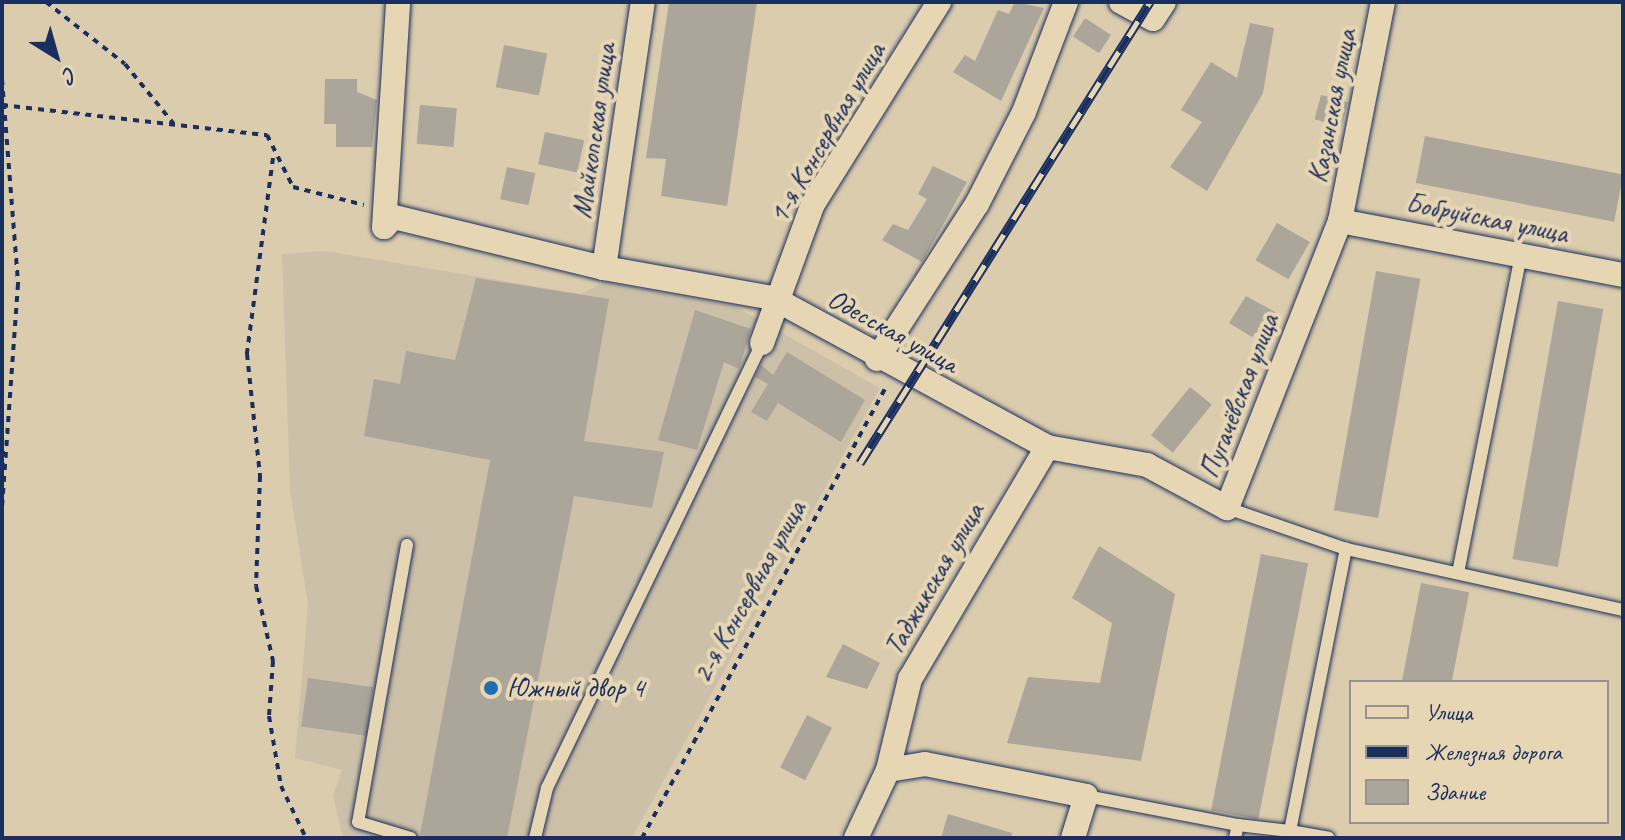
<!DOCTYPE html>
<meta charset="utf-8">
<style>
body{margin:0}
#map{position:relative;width:1625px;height:840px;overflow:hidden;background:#dbccae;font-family:Caveat,sans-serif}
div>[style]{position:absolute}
.built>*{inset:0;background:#cdc0a8}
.building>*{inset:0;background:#aba59a;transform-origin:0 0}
.path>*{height:4px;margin-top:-2px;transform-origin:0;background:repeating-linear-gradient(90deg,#1b2f5e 0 6px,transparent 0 12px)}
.roads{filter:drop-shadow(0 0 2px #1b2f5e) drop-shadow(0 0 2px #1b2f5e)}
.service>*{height:12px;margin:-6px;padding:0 6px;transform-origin:6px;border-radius:6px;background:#e7d6b3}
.minor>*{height:24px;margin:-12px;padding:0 12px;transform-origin:12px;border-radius:12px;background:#e7d6b3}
.rail>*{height:9px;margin-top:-4.5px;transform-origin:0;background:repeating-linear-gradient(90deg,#e7d6b3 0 18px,#1b2f5e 0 36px);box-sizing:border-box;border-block:2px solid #1b2f5e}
.dots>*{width:22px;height:22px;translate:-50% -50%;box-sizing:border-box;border:4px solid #e7d6b3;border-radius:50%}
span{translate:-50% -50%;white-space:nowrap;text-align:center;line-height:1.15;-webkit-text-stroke:8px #e7d6b3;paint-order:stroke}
.street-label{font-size:28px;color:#1b2f5e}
.poi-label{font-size:28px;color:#1b2f5e}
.left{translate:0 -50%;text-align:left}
.frame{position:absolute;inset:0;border:4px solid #1b2f5e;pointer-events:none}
.legend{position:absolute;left:1349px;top:680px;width:260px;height:144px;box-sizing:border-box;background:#e7d6b3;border:2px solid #959391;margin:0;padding:10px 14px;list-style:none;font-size:24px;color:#1b2f5e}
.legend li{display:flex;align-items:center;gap:16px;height:40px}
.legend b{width:40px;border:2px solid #959391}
.north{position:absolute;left:16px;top:16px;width:80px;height:80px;-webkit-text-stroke:6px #e7d6b3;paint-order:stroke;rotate:143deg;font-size:22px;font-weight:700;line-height:32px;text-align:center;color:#1b2f5e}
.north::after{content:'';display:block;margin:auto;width:28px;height:36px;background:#1b2f5e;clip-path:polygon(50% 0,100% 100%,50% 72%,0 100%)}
</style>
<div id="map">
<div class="built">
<div style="clip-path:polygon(325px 251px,581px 294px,605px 282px,734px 306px,880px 388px,632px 838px,343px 838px,333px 796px,342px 770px,295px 758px,308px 605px,290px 490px,282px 254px)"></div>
</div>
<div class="building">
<div style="clip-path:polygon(669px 2px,757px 2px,727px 206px,661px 196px,666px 159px,646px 158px)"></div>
<div style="clip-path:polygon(1015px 2px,1044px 8px,1001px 101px,953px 72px,965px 55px,975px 61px,998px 10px,1009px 14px)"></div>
<div style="left:1085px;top:18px;width:31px;height:22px;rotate:33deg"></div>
<div style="clip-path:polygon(1250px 23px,1274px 28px,1263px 93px,1207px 191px,1170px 167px,1202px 122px,1181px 110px,1211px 62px,1237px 78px)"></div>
<div style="left:504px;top:45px;width:44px;height:43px;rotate:11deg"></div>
<div style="clip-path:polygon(325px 79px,357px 79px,357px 92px,377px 100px,372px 147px,336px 147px,336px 124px,324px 124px)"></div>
<div style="left:1321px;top:95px;width:28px;height:25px;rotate:15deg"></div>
<div style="left:420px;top:105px;width:37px;height:39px;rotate:5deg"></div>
<div style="left:545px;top:132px;width:40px;height:33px;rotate:12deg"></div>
<div style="left:1425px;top:136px;width:202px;height:48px;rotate:11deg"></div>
<div style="clip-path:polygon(933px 166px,967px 182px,922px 262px,882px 240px,893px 224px,908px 230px,927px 199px,918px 194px)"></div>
<div style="left:507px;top:167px;width:29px;height:33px;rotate:12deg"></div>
<div style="left:1277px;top:223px;width:38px;height:43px;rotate:30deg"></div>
<div style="left:1376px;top:271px;width:45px;height:243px;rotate:10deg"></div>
<div style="clip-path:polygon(476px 278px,609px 299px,584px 441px,664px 452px,652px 508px,574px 496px,507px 838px,437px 838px,420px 835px,490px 460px,364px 436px,374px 379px,400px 384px,406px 351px,455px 360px)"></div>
<div style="clip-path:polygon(1246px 296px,1277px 313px,1252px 337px,1229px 323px)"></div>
<div style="left:1558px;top:301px;width:46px;height:262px;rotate:10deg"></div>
<div style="clip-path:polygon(695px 310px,751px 329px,739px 369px,724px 362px,697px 450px,658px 440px)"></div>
<div style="clip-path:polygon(787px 352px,865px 400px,841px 442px,778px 403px,767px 421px,751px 412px,768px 384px,755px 377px,761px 365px,773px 375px)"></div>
<div style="left:1190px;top:387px;width:28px;height:62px;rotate:39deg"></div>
<div style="clip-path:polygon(1099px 546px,1175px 594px,1141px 761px,1007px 743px,1028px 677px,1100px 683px,1112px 623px,1072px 598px)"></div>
<div style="left:1261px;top:554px;width:48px;height:261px;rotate:11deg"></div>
<div style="left:1421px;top:583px;width:49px;height:101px;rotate:11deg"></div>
<div style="clip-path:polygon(843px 644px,880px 663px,867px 689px,826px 677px)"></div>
<div style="left:308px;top:678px;width:66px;height:49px;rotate:8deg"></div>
<div style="left:807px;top:715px;width:28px;height:59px;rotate:27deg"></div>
<div style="clip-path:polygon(948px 814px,1012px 833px,1011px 838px,941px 838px)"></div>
</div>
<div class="path">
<div style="left:46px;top:2px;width:100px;rotate:38.1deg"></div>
<div style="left:125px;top:64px;width:77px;rotate:50.8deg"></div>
<div style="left:2px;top:79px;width:206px;rotate:85.5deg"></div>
<div style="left:18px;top:284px;width:222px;rotate:94.1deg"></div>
<div style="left:2px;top:105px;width:267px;rotate:6.5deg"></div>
<div style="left:267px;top:135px;width:58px;rotate:63.4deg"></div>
<div style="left:293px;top:187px;width:73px;rotate:14.2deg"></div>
<div style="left:273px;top:158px;width:198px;rotate:97.6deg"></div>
<div style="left:247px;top:354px;width:123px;rotate:83.9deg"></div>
<div style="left:260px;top:476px;width:110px;rotate:92.1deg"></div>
<div style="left:256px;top:586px;width:77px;rotate:77.2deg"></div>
<div style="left:273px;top:661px;width:55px;rotate:94.2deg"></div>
<div style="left:269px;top:716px;width:71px;rotate:80.3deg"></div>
<div style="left:281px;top:786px;width:58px;rotate:64.3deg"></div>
<div style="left:642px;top:838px;width:515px;rotate:-61.59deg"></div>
</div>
<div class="roads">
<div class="service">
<div style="left:1227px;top:508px;width:126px;rotate:19deg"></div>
<div style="left:1346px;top:549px;width:284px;rotate:12.4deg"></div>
<div style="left:407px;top:545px;width:281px;rotate:100deg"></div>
<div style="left:358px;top:822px;width:55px;rotate:16.8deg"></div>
<div style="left:1458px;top:573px;width:325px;rotate:-78.8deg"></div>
<div style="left:1086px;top:796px;width:155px;rotate:10.8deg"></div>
<div style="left:1238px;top:825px;width:13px;rotate:103deg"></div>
<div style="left:1238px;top:825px;width:52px;rotate:6.6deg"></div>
<div style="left:1290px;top:831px;width:288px;rotate:-78.8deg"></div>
<div style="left:1290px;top:831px;width:39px;rotate:10deg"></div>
<div style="left:535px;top:838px;width:51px;rotate:-76.5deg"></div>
<div style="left:547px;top:788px;width:494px;rotate:-64.2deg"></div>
</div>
<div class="minor">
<div style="left:1121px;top:2px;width:36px;rotate:28deg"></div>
<div style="left:1153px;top:19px;width:20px;rotate:-57deg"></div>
<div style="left:1340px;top:221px;width:288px;rotate:10.8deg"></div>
<div style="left:384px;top:227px;width:14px;rotate:-45deg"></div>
<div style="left:394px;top:217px;width:216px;rotate:13.7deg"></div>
<div style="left:604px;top:268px;width:172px;rotate:10.1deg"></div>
<div style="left:773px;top:298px;width:312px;rotate:28.5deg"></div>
<div style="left:1047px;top:447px;width:102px;rotate:10.2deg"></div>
<div style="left:1147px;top:465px;width:91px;rotate:28.3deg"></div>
<div style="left:1227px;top:508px;width:308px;rotate:-68.5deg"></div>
<div style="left:1340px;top:221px;width:223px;rotate:-78.9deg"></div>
<div style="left:384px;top:227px;width:225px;rotate:-86.4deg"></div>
<div style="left:604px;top:268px;width:269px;rotate:-81.7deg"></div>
<div style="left:762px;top:343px;width:148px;rotate:-69.9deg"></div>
<div style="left:813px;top:204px;width:238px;rotate:-58deg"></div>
<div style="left:877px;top:359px;width:184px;rotate:-57.2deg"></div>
<div style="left:977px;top:204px;width:103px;rotate:-62.9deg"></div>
<div style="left:1024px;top:112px;width:118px;rotate:-69.1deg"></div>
<div style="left:888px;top:770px;width:37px;rotate:-9deg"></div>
<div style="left:925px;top:764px;width:164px;rotate:11.2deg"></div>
<div style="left:1086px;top:796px;width:44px;rotate:107.2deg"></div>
<div style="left:856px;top:838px;width:75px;rotate:-64.8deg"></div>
<div style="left:888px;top:770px;width:94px;rotate:-76.4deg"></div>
<div style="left:910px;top:679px;width:269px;rotate:-59.4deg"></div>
</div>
</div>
<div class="rail">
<div style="left:860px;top:463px;width:545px;rotate:-57.83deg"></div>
</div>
<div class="dots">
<div style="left:491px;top:688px;background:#1f6fb2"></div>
</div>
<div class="street-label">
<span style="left:1332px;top:106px;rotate:-79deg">Казанская улица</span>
<span style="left:594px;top:131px;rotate:-82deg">Майкопская улица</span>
<span style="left:827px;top:133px;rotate:-60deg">1-я Консервная улица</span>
<span style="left:1487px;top:218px;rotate:11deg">Бобруйская улица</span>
<span style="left:893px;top:331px;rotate:29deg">Одесская улица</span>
<span style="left:1239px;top:396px;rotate:-69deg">Пугачёвская улица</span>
<span style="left:934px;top:579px;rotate:-60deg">Таджикская улица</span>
<span style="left:749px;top:592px;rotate:-61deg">2-я Консервная улица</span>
</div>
<div class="poi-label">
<span class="left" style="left:507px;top:688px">Южный двор 4</span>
</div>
<div class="frame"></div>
<ul class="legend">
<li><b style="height:10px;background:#e7d6b3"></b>Улица</li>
<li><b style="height:10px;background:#1b2f5e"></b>Железная дорога</li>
<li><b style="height:22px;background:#aba59a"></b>Здание</li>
</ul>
<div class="north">С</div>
</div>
